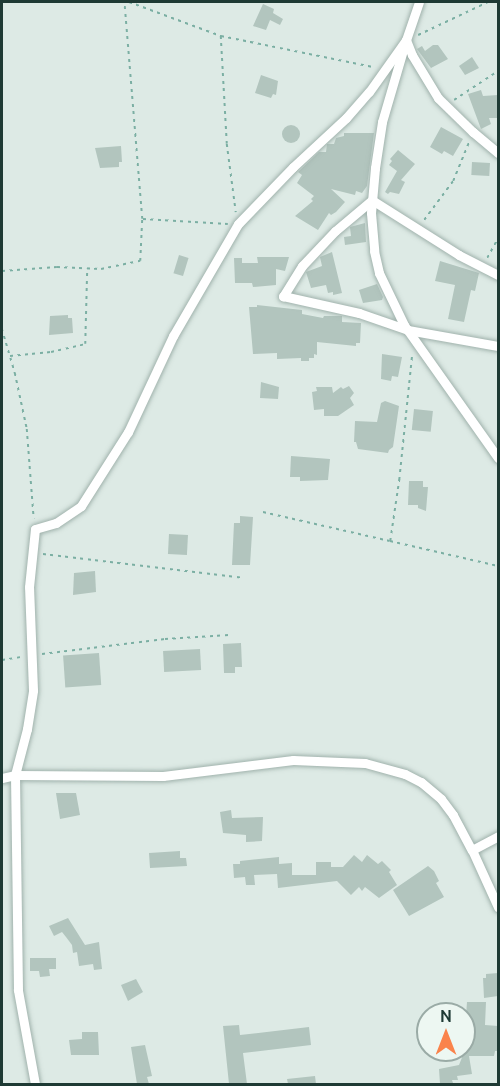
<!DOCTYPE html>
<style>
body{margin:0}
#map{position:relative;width:500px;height:1086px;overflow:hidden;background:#ddeae5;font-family:Ubuntu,sans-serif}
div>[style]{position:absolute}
.building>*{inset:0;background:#b2c5be;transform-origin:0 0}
.round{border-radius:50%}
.path>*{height:1.5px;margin-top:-0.75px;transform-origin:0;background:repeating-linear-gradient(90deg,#7bafa3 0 3px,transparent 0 7.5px)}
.roads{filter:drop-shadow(0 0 2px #a0b2ac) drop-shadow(0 0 2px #a0b2ac)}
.minor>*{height:9px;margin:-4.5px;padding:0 4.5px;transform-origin:4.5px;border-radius:4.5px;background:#fff}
span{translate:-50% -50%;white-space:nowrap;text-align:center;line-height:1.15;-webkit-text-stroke:5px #edf7f2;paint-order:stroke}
.frame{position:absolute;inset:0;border:3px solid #1e3a34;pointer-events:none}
.north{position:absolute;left:416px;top:1002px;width:60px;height:60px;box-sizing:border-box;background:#edf7f2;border:2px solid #9aaba6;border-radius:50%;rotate:0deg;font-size:16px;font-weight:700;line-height:24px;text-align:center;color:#1e3a34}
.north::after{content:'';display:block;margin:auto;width:21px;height:27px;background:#fa834b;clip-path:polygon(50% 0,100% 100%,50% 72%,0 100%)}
</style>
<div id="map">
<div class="building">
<div style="clip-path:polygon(263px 4px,274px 9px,273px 13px,283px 19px,280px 25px,270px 20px,266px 30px,253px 26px)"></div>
<div style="clip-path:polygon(433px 45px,438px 45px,448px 59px,431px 68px,417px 49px,422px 46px,425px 51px)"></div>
<div style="clip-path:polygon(472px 57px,479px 68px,465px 75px,459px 66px)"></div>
<div style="clip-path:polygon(261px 75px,278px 81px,276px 95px,273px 94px,271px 98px,255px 93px)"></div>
<div style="clip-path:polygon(481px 90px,483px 96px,498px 95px,498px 118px,489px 118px,491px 124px,481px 129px,468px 94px)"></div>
<div class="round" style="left:282px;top:125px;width:18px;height:18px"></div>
<div style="clip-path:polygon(441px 127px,463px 139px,453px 156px,444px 151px,442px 154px,430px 147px)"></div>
<div style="clip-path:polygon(344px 133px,374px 133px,367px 186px,362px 193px,356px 191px,355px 195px,331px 189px,345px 202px,336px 212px,331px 215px,329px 213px,318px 230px,295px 216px,313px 201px,311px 199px,314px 196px,297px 183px,302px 175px,298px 172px,319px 152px,326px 152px,327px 144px,334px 144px,336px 138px,344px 136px)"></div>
<div style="clip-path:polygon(121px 146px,122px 162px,119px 162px,119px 167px,100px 168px,95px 148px)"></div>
<div style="clip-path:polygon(398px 150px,415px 164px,401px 180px,405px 182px,399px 194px,390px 192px,388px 194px,385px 192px,397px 171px,389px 165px,392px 161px,390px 159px)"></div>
<div style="left:472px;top:162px;width:18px;height:13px;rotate:3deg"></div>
<div style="clip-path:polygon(365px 223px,366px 242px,345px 245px,344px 237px,351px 236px,350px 227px)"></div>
<div style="clip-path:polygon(332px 252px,342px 293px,333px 295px,333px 292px,328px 293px,326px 285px,311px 288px,306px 272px,322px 266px,320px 257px)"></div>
<div style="left:179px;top:255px;width:10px;height:19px;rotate:17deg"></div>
<div style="clip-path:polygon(257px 257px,289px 257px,285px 271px,276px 269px,276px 285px,253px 287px,252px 283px,235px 283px,234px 258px,242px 258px,242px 263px,258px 263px)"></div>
<div style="clip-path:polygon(440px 261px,479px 273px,475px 291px,471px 290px,464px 322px,448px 319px,455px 285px,435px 281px)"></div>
<div style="clip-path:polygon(377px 284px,383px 297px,382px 300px,363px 303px,359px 290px)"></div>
<div style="clip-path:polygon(257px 305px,302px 310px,302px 314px,323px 318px,324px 316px,342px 316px,342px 322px,361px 323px,360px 343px,356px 343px,356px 346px,317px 342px,317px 355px,314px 354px,314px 358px,309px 358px,309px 361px,301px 361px,301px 358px,277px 359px,277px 353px,253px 354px,249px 307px,257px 307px)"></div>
<div style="clip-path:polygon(68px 315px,68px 318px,72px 318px,73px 333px,49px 335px,50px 316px)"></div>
<div style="clip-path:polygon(382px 354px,402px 357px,398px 377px,392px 376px,391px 381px,381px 379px)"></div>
<div style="clip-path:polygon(261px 382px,279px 387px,278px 399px,260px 398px)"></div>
<div style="clip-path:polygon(349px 386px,354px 393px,350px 398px,354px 405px,338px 416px,324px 416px,324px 409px,314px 410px,312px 392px,317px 391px,316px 387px,332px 387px,333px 393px,341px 387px,343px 389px)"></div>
<div style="clip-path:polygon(385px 401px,399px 406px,393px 447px,389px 450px,388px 453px,358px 449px,356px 442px,354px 442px,355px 421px,377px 422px,381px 403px)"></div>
<div style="left:414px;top:409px;width:19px;height:21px;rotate:6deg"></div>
<div style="clip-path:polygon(291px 456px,330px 459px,328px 480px,300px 481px,300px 477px,290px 477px)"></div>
<div style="clip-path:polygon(409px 481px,423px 481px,423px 487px,428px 487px,426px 511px,418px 508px,418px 505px,408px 505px)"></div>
<div style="clip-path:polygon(240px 516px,253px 517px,250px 565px,232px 565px,234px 523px,240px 523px)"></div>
<div style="left:169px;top:534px;width:19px;height:20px;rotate:3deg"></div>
<div style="clip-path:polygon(95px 571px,96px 592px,73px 595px,74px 573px)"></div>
<div style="clip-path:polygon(241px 643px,242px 667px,235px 667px,235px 673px,224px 673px,223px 644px)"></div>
<div style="left:200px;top:649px;width:21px;height:37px;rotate:87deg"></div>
<div style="left:99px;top:653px;width:32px;height:36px;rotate:86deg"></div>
<div style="clip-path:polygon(56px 793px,76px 793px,80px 815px,60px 819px)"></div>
<div style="clip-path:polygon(231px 810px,232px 818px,263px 817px,262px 841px,246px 842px,246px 835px,223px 833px,220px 812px)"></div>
<div style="clip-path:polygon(180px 851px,180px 858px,186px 858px,187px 866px,150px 868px,149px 853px)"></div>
<div style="clip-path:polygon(354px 855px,362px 862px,367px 855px,378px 864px,382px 861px,391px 870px,389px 872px,397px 885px,379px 898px,365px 887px,362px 891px,359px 887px,351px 895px,337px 881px,278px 888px,277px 874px,254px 875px,255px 885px,246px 885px,245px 877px,234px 878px,233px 864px,240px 864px,240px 861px,279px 857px,279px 864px,292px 863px,292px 875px,316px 875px,316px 862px,331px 862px,331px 867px,343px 867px)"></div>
<div style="clip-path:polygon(428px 866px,434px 871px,439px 881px,436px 883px,444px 897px,409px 916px,393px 890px)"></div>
<div style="clip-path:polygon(68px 918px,85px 945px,99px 942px,102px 969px,94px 970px,93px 964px,79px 966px,77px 952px,73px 953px,72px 945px,66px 937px,62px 932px,54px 936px,49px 926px)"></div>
<div style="clip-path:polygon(30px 958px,56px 958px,56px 969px,49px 969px,50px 976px,40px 977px,39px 971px,30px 971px)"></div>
<div style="clip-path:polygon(498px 973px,498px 996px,484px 998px,483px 978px,486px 978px,486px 974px)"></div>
<div style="clip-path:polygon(136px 979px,143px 992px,128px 1001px,121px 985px)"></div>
<div style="clip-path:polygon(467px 1002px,486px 1002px,485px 1025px,498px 1026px,498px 1051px,495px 1051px,494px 1056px,469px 1056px,472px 1074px,457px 1076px,458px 1080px,452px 1080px,453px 1083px,440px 1084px,439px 1069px,459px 1065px,467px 1045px,464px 1044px)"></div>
<div style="clip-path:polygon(239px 1025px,240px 1035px,309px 1027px,311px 1045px,243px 1053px,247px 1084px,229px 1084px,223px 1026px)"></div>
<div style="clip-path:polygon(82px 1032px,98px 1032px,99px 1055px,71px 1055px,69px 1040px,82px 1039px)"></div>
<div style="clip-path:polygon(145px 1045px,152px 1076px,147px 1077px,149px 1084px,137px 1084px,131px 1047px)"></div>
<div style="clip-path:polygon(315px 1076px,316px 1084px,288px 1084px,287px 1079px)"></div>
</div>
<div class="path">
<div style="left:129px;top:2px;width:98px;rotate:20.3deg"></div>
<div style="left:221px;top:36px;width:155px;rotate:11.5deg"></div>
<div style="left:418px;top:35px;width:77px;rotate:-25.2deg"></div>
<div style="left:221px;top:36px;width:108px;rotate:86.8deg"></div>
<div style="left:227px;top:144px;width:69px;rotate:82.5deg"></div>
<div style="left:454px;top:100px;width:53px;rotate:-33.4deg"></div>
<div style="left:143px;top:219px;width:85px;rotate:3.4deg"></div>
<div style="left:424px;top:220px;width:49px;rotate:-53.4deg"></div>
<div style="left:453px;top:181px;width:42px;rotate:-67.7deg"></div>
<div style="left:487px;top:258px;width:23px;rotate:-61deg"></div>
<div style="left:2px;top:271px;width:55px;rotate:-4.2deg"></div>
<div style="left:57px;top:267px;width:44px;rotate:2.6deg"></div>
<div style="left:101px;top:269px;width:40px;rotate:-12deg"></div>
<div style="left:140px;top:261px;width:42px;rotate:-87.3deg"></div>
<div style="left:142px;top:219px;width:218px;rotate:-94.7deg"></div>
<div style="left:2px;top:329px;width:46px;rotate:73.5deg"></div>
<div style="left:15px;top:373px;width:57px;rotate:77.9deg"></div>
<div style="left:27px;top:429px;width:90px;rotate:85.6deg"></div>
<div style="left:10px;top:356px;width:41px;rotate:-5.6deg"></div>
<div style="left:51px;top:352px;width:35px;rotate:-13deg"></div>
<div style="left:85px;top:344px;width:75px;rotate:-88.5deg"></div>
<div style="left:263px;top:512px;width:130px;rotate:12.9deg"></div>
<div style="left:390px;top:541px;width:62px;rotate:-81.6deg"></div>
<div style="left:399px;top:480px;width:126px;rotate:-84.1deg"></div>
<div style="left:390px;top:541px;width:111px;rotate:13deg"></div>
<div style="left:43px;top:554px;width:201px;rotate:6.8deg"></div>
<div style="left:42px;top:654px;width:124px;rotate:-7deg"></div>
<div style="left:165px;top:639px;width:64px;rotate:-3.6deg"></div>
<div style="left:2px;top:660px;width:20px;rotate:-9deg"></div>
</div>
<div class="roads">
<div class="minor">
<div style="left:406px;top:40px;width:16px;rotate:68deg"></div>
<div style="left:412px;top:55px;width:50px;rotate:58.8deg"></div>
<div style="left:438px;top:98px;width:49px;rotate:44.2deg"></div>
<div style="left:473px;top:132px;width:33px;rotate:40deg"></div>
<div style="left:403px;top:50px;width:75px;rotate:106.3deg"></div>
<div style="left:382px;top:122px;width:47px;rotate:98.7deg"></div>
<div style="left:375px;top:168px;width:45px;rotate:95.1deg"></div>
<div style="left:371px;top:213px;width:38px;rotate:85deg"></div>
<div style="left:374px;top:251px;width:23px;rotate:77deg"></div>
<div style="left:379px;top:273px;width:58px;rotate:64.3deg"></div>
<div style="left:404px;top:325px;width:163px;rotate:54.7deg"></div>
<div style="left:498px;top:275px;width:44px;rotate:-152.9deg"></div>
<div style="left:459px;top:255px;width:103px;rotate:-147.7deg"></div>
<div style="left:372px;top:200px;width:48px;rotate:140deg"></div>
<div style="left:335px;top:231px;width:48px;rotate:133.3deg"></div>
<div style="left:302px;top:266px;width:36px;rotate:122deg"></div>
<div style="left:283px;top:296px;width:78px;rotate:12.6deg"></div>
<div style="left:359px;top:313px;width:52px;rotate:19.1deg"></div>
<div style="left:408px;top:330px;width:91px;rotate:10.1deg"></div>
<div style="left:2px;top:778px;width:13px;rotate:-13deg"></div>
<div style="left:15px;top:775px;width:148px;rotate:0.4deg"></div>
<div style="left:163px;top:776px;width:131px;rotate:-7deg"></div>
<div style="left:293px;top:760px;width:72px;rotate:2.4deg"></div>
<div style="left:365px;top:763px;width:41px;rotate:15.4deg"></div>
<div style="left:405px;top:774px;width:18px;rotate:27deg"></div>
<div style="left:421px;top:782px;width:26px;rotate:40deg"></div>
<div style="left:441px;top:799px;width:20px;rotate:53deg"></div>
<div style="left:453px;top:815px;width:40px;rotate:62deg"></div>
<div style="left:472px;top:850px;width:30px;rotate:-28deg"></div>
<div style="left:472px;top:850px;width:63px;rotate:65.5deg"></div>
<div style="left:35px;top:1084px;width:96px;rotate:-100.3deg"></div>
<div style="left:18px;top:990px;width:215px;rotate:-90.8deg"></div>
<div style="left:15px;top:775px;width:48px;rotate:-75.4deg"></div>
<div style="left:27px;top:729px;width:39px;rotate:-81deg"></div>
<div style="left:33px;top:690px;width:103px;rotate:-92.2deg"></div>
<div style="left:29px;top:587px;width:58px;rotate:-84.1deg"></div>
<div style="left:35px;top:529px;width:22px;rotate:-16deg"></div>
<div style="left:56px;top:523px;width:30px;rotate:-34deg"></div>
<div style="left:81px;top:506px;width:88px;rotate:-57.6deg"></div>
<div style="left:128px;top:432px;width:106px;rotate:-64.9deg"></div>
<div style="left:173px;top:336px;width:129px;rotate:-59.9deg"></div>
<div style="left:238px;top:224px;width:79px;rotate:-46deg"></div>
<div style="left:293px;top:167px;width:72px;rotate:-42.8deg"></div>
<div style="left:346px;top:118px;width:35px;rotate:-49deg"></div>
<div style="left:369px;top:92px;width:64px;rotate:-54.6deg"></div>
<div style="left:406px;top:40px;width:40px;rotate:-71.1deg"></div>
</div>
</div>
<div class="frame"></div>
<div class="north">N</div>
</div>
